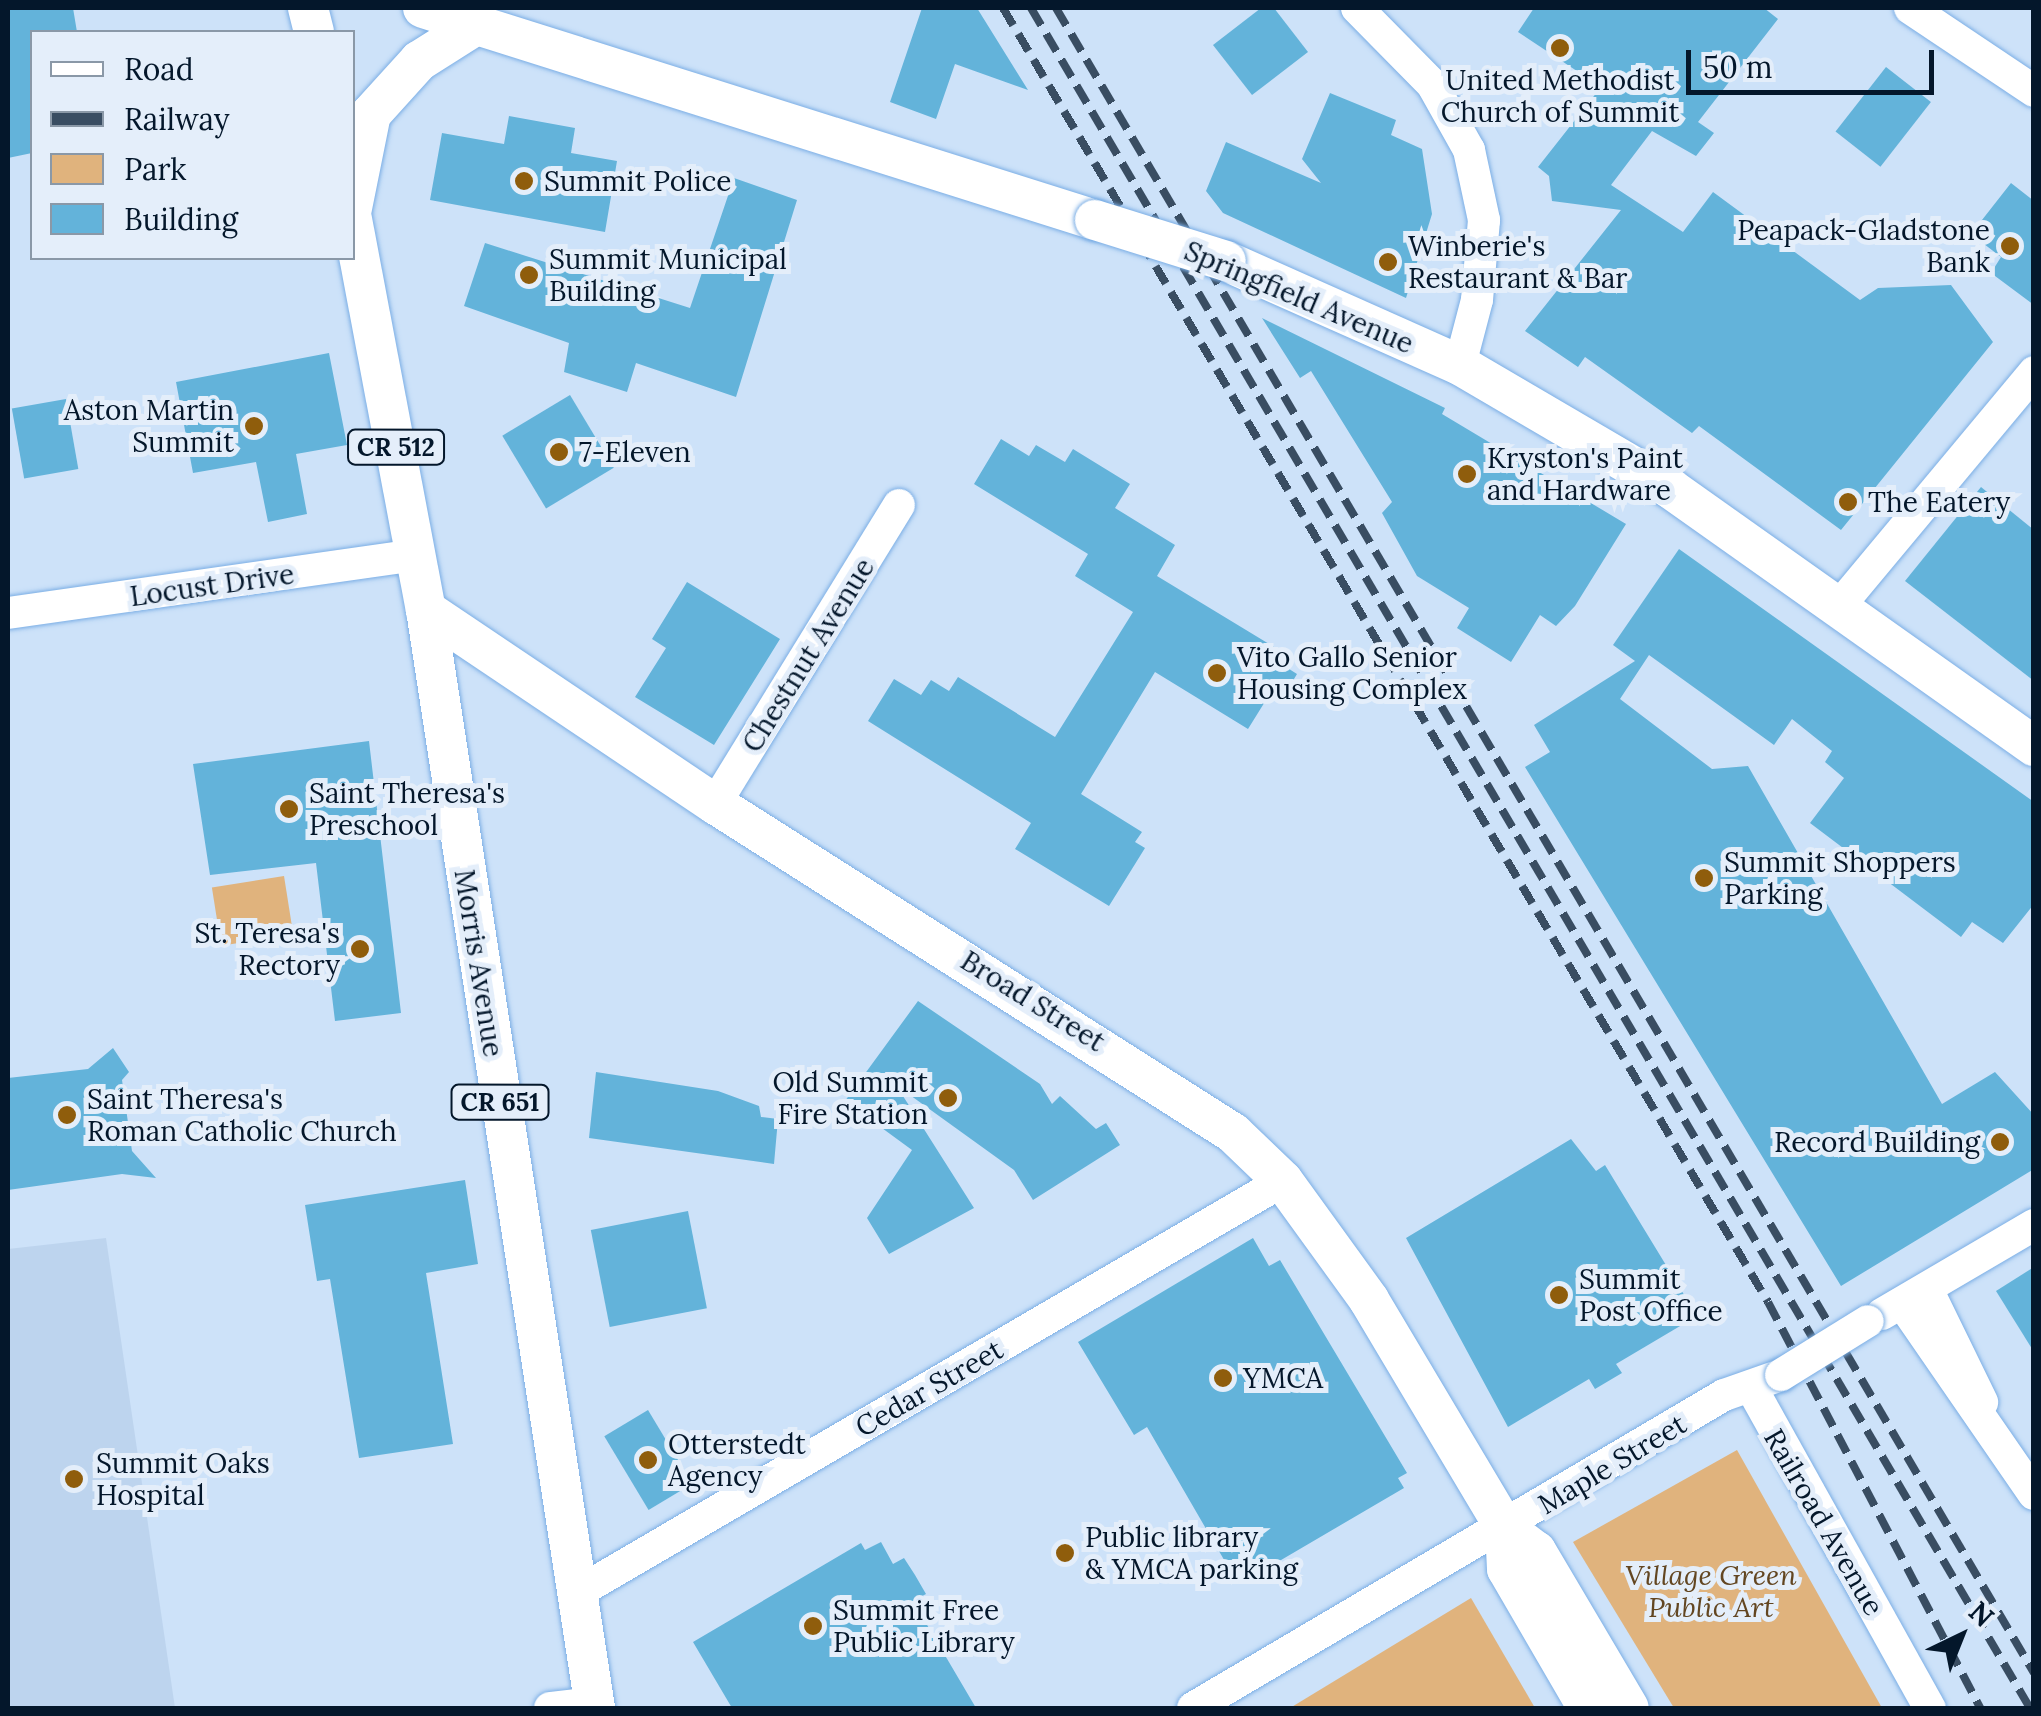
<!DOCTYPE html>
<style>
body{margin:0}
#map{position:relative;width:2041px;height:1716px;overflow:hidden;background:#cde2f9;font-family:Lora,serif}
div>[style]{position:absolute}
.built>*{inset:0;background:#bdd4ee}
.green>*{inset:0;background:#e0b37d;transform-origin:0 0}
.building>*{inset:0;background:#63b3da;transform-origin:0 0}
.roads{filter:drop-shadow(0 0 2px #7baee5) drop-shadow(0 0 2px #7baee5)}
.minor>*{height:32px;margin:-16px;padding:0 16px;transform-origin:16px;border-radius:16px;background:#fff}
.major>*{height:40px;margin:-20px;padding:0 20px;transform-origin:20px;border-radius:20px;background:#fff}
.rail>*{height:8px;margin-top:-4px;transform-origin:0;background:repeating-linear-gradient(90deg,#394d62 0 20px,transparent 0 30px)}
.bridges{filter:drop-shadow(0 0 2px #7baee5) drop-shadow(0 0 2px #7baee5)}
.minor-bridge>*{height:32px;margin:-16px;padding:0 16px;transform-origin:16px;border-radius:16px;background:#fff}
.major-bridge>*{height:40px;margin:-20px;padding:0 20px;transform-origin:20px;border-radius:20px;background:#fff}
.dots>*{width:28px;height:28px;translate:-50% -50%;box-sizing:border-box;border:5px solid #e4eefa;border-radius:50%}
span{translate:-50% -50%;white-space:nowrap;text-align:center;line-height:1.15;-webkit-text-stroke:10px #e4eefa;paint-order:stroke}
.shield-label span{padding:2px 8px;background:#e4eefa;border:2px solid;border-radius:8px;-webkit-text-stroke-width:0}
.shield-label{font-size:25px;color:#04172b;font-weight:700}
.poi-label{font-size:28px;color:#04172b}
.left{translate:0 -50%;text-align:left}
.right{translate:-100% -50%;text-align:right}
.street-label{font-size:28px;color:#04172b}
.park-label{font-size:28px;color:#634621;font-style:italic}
.frame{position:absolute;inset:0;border:10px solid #04172b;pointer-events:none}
.legend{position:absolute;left:30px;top:30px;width:325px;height:230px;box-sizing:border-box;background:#e4eefa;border:2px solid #8a98a7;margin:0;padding:12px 18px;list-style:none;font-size:30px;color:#04172b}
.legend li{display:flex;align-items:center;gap:20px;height:50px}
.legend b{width:50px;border:2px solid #8a98a7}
.north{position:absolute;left:1911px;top:1586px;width:100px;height:100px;-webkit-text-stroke:8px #e4eefa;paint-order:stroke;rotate:43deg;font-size:28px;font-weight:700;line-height:40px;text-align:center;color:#04172b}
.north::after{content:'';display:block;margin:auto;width:35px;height:45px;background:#04172b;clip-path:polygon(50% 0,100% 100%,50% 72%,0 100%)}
.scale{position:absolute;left:1686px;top:50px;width:248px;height:45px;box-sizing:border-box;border:5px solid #04172b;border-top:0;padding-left:12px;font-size:30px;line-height:35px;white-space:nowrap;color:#04172b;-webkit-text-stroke:8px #e4eefa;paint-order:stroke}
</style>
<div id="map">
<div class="built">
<div style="clip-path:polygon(106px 1238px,175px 1708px,8px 1708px,8px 1249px)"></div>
</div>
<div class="green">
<div style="left:284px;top:876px;width:59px;height:73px;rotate:81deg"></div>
<div style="clip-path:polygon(1737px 1450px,1882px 1708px,1674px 1708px,1573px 1542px)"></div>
<div style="clip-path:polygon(1471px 1598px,1535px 1708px,1290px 1708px)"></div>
</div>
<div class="building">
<div style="clip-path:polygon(8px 8px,73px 8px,77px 32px,32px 32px,32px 153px,8px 158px)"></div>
<div style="clip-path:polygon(922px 8px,977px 8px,1028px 90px,955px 64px,936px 119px,890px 102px)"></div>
<div style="clip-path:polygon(1261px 8px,1274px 8px,1308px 52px,1252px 95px,1213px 45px)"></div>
<div style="clip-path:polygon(1534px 8px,1764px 8px,1778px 19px,1698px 122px,1714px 133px,1696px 156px,1652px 131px,1611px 185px,1683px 232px,1713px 192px,1860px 300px,1878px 288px,1951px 285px,1993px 342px,1841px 530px,1699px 426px,1692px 433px,1585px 357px,1578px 367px,1525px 331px,1621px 210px,1552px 201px,1549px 176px,1538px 167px,1601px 87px,1518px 32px)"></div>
<div style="left:1886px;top:67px;width:57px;height:82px;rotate:38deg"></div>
<div style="clip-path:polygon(1330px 93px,1396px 120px,1391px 135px,1422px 149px,1432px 214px,1406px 298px,1223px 213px,1206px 191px,1226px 142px,1321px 183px,1302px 159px)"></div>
<div style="clip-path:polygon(509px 116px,575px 128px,571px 153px,617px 161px,605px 232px,430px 200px,442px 133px,504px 144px)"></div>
<div style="clip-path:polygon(734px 178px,797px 200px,736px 397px,636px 363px,627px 392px,564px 372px,569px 343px,464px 306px,485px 243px,690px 308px)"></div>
<div style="clip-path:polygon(2011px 183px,2034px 201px,2034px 305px,1991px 273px,2001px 257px,1971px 234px)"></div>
<div style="clip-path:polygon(1262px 318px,1445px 408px,1442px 414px,1626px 524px,1575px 606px,1556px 626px,1540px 615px,1511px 662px,1457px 628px,1469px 608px,1417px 576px,1382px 513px,1392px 502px,1311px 371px,1300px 378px)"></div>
<div style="clip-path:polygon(329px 353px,347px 445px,296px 454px,307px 514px,268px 522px,256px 462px,193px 473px,176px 382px)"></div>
<div style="left:570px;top:395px;width:85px;height:79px;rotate:59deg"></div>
<div style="left:66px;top:399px;width:71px;height:55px;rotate:80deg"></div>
<div style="clip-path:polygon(1001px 439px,1029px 456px,1036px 445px,1065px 462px,1073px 449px,1130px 484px,1115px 508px,1175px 545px,1157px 576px,1284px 653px,1278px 662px,1297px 674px,1282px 699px,1271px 692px,1248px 729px,1155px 672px,1081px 794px,1142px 832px,1135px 842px,1145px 848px,1109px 906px,1015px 849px,1031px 823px,868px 721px,894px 679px,921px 695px,931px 680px,949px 691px,958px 677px,1055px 737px,1133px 612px,1075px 576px,1088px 554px,974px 484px)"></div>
<div style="clip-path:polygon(1981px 487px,2034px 530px,2034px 681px,1905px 581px)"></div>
<div style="clip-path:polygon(1679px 549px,2034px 802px,2034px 904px,2003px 943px,1972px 922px,1961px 937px,1810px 823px,1844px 778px,1825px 762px,1832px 751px,1792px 719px,1774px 745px,1649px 655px,1620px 699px,1712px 769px,1748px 766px,1942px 1104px,1995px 1072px,2034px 1115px,2034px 1169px,1841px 1286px,1525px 767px,1550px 752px,1534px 725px,1635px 661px,1613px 645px)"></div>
<div style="clip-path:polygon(687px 582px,780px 639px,714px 745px,635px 697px,666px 648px,652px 639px)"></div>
<div style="clip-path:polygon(369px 741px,401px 1013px,335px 1021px,316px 863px,210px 875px,193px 764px)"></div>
<div style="clip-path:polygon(918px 1001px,1040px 1084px,1052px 1104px,1060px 1096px,1096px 1129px,1106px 1123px,1120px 1145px,1033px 1200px,1014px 1170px,896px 1085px,974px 1208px,889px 1254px,867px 1218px,912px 1150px,845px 1101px)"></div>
<div style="clip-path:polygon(113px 1048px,129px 1072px,122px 1080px,132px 1151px,156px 1178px,122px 1174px,8px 1190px,8px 1078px,88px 1069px)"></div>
<div style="clip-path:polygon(596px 1072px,718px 1091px,759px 1106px,761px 1117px,778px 1119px,774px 1164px,589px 1138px)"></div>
<div style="clip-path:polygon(1571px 1139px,1596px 1171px,1605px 1165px,1697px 1316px,1616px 1364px,1622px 1373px,1595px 1389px,1589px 1379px,1508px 1427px,1406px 1238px)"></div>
<div style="clip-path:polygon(465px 1180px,478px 1264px,426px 1273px,453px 1444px,359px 1458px,330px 1279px,317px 1281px,305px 1205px)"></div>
<div style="left:688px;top:1211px;width:99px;height:99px;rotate:79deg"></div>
<div style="clip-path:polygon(1253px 1238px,1269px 1266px,1280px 1260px,1407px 1473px,1398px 1478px,1404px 1488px,1252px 1577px,1247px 1569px,1234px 1577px,1147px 1427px,1134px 1435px,1078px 1342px)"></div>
<div style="clip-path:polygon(2034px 1267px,2034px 1352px,1996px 1291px)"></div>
<div style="left:648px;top:1410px;width:86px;height:51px;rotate:59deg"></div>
<div style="clip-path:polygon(881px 1542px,893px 1564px,904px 1558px,915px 1575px,926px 1594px,913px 1601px,976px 1708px,732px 1708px,693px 1642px,861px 1543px,865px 1550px)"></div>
</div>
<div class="roads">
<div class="minor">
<div style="left:1357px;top:8px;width:107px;rotate:45.4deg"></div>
<div style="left:1432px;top:84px;width:76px;rotate:60.7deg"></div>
<div style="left:1469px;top:150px;width:72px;rotate:77.9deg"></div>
<div style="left:1484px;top:220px;width:80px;rotate:95deg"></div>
<div style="left:1477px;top:300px;width:67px;rotate:104.7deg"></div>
<div style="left:1910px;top:8px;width:149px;rotate:33.8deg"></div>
<div style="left:1841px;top:604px;width:302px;rotate:-50.2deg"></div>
<div style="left:8px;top:613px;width:413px;rotate:-8.1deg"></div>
<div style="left:715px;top:804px;width:351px;rotate:-58.4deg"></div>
<div style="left:1927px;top:1289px;width:126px;rotate:64deg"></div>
<div style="left:1902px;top:1303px;width:232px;rotate:55.4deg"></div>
<div style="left:1882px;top:1314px;width:176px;rotate:-30.4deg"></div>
<div style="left:1751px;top:1387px;width:368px;rotate:60.9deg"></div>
<div style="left:575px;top:1594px;width:820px;rotate:-30.26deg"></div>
<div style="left:550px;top:1708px;width:44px;rotate:-6.5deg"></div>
<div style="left:1193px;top:1708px;width:616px;rotate:-30.52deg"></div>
<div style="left:1724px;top:1395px;width:60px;rotate:-19.3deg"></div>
</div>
<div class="major">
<div style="left:308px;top:8px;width:25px;rotate:76deg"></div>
<div style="left:423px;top:8px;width:705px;rotate:17.51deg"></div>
<div style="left:352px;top:208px;width:96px;rotate:-78.6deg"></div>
<div style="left:371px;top:114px;width:72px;rotate:-47.8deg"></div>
<div style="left:419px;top:61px;width:71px;rotate:-32.3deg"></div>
<div style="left:352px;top:219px;width:398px;rotate:79.3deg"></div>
<div style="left:426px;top:610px;width:1111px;rotate:81.25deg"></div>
<div style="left:1226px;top:261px;width:256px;rotate:24deg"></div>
<div style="left:1460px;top:365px;width:245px;rotate:30.4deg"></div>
<div style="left:1671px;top:489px;width:445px;rotate:35.3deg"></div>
<div style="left:426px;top:610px;width:348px;rotate:33.9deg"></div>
<div style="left:715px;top:804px;width:614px;rotate:32.42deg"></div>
<div style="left:1233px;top:1133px;width:69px;rotate:43.8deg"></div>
<div style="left:1283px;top:1181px;width:147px;rotate:54.1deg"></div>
<div style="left:1369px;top:1300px;width:265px;rotate:59.2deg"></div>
<div style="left:1505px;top:1528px;width:39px;rotate:37deg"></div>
<div style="left:1536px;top:1551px;width:182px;rotate:59.4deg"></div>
<div style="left:1505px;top:1528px;width:41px;rotate:87.2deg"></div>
<div style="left:1507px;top:1569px;width:161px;rotate:59.8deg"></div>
</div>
</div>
<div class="rail">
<div style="left:1003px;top:8px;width:1503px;rotate:59.41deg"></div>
<div style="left:1768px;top:1302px;width:458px;rotate:62.4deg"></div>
<div style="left:1031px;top:8px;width:1972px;rotate:59.56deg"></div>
<div style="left:1056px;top:8px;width:1931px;rotate:59.57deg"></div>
</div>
<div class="bridges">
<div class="minor-bridge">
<div style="left:1781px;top:1375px;width:102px;rotate:-31.8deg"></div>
</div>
<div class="major-bridge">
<div style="left:1095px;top:220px;width:137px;rotate:17.4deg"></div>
</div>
</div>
<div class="dots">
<div style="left:1560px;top:48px;background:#8f5d0c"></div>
<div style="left:524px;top:181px;background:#8f5d0c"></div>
<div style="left:2010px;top:246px;background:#8f5d0c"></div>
<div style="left:1388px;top:262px;background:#8f5d0c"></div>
<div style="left:529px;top:275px;background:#8f5d0c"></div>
<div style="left:254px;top:426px;background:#8f5d0c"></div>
<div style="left:559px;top:452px;background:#8f5d0c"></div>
<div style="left:1467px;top:474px;background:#8f5d0c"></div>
<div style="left:1848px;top:502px;background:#8f5d0c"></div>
<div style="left:1217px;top:673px;background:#8f5d0c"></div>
<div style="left:289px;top:809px;background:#8f5d0c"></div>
<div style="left:1704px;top:878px;background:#8f5d0c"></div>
<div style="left:360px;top:949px;background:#8f5d0c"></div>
<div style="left:948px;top:1098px;background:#8f5d0c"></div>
<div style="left:67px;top:1115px;background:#8f5d0c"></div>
<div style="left:2000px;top:1142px;background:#8f5d0c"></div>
<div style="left:1559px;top:1295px;background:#8f5d0c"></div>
<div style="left:1223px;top:1378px;background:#8f5d0c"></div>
<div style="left:648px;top:1460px;background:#8f5d0c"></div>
<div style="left:74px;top:1479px;background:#8f5d0c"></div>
<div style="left:1065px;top:1553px;background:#8f5d0c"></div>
<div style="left:813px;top:1626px;background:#8f5d0c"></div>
</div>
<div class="shield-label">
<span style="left:396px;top:447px">CR 512</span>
<span style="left:500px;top:1102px">CR 651</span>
</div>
<div class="poi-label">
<span style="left:1560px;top:96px">United Methodist<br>Church of Summit</span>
<span class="left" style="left:544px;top:181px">Summit Police</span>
<span class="right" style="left:1990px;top:246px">Peapack-Gladstone<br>Bank</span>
<span class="left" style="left:1408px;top:262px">Winberie's<br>Restaurant &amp; Bar</span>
<span class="left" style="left:549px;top:275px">Summit Municipal<br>Building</span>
<span class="right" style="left:234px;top:426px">Aston Martin<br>Summit</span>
<span class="left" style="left:579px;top:452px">7-Eleven</span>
<span class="left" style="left:1487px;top:474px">Kryston's Paint<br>and Hardware</span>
<span class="left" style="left:1868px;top:502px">The Eatery</span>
<span class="left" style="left:1237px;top:673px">Vito Gallo Senior<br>Housing Complex</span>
<span class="left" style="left:309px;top:809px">Saint Theresa's<br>Preschool</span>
<span class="left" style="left:1724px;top:878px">Summit Shoppers<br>Parking</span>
<span class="right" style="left:340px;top:949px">St. Teresa's<br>Rectory</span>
<span class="right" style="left:928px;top:1098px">Old Summit<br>Fire Station</span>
<span class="left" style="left:87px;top:1115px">Saint Theresa's<br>Roman Catholic Church</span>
<span class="right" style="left:1980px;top:1142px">Record Building</span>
<span class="left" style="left:1579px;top:1295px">Summit<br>Post Office</span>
<span class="left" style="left:1243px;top:1378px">YMCA</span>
<span class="left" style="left:668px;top:1460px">Otterstedt<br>Agency</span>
<span class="left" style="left:96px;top:1479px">Summit Oaks<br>Hospital</span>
<span class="left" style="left:1085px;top:1553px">Public library<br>&amp; YMCA parking</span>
<span class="left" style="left:833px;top:1626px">Summit Free<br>Public Library</span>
</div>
<div class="street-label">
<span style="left:1299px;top:297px;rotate:23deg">Springfield Avenue</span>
<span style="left:212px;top:585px;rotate:-8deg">Locust Drive</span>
<span style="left:808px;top:655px;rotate:-58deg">Chestnut Avenue</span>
<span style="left:479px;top:963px;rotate:81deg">Morris Avenue</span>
<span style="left:1033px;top:1001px;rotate:32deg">Broad Street</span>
<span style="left:929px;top:1388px;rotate:-30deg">Cedar Street</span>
<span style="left:1612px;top:1464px;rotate:-31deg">Maple Street</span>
<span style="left:1824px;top:1522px;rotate:60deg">Railroad Avenue</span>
</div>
<div class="park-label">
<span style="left:1711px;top:1591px">Village Green<br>Public Art</span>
</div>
<div class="frame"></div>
<ul class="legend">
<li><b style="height:12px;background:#fff"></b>Road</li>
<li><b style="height:12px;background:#394d62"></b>Railway</li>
<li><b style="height:28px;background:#e0b37d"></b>Park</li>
<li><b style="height:28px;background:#63b3da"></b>Building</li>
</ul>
<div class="north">N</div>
<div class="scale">50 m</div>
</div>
